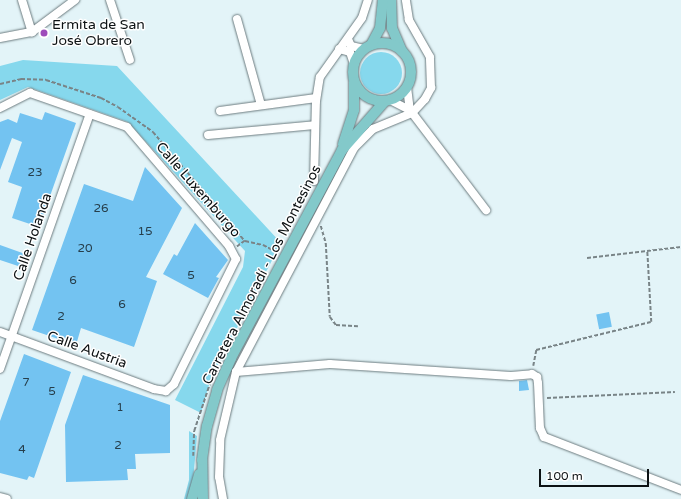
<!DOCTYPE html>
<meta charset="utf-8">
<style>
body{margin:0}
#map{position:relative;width:681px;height:499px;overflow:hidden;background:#e3f4f8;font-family:"Varela Round",sans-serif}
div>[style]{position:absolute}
.green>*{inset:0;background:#86d8ed}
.round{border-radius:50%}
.building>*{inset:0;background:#73c3f1;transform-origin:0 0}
.path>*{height:1.5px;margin-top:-0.75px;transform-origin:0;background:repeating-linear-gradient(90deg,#798487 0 4px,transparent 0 6px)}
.roads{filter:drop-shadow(0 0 1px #6c7b7f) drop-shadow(0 0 1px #6c7b7f)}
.minor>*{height:8px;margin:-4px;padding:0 4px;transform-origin:4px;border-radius:4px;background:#fff}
.major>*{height:10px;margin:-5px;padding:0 5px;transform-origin:5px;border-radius:5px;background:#83c9ca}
.major>.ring{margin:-5px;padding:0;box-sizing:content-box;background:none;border:10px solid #83c9ca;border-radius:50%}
.dots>*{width:11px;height:11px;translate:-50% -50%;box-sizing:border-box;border:2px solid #fff;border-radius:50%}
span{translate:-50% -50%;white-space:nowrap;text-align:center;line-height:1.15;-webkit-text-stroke:3px #fff;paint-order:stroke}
.number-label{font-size:12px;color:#263e4b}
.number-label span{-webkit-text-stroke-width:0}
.poi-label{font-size:14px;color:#0d1214}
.left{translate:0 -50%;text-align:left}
.street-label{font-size:14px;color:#0d1214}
.scale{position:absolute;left:539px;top:469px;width:110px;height:18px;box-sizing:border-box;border:2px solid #0d1214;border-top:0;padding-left:5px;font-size:12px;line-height:14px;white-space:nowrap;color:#0d1214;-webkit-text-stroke:3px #fff;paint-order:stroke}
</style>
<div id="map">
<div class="green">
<div class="round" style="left:360px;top:52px;width:42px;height:42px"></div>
<div style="clip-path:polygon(23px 60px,117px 66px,281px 243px,211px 378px,201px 413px,175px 400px,243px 267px,245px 251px,128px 122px,28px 87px,0 100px,0 66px)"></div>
<div style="clip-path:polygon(189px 431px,197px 436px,193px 481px,189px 499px,184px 499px,189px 480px)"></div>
</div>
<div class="building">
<div style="clip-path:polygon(45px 112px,76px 123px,39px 227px,12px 218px,22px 187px,8px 182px,22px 142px,12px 138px,0 170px,0 122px,8px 119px,17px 123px,20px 113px,42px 120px)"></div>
<div style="clip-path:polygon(145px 167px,182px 208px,146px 277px,157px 281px,134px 347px,81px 328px,76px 345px,32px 330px,84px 184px,133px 201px)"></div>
<div style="clip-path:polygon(195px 223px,228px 260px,216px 277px,219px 278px,208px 298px,163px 274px,174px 254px,177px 256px)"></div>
<div style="clip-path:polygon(0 245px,28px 255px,24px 268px,0 260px)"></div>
<div style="left:609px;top:312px;width:15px;height:13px;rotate:79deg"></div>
<div style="clip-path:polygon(24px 354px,71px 372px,34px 478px,29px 476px,27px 480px,0 473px,0 421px)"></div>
<div style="clip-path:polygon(83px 375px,170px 405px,170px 453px,135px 454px,136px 469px,127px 469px,128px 480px,66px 482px,65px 425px)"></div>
<div style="clip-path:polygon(527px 380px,529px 390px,519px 391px,519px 381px)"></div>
</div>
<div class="path">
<div style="left:0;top:84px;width:22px;rotate:-13deg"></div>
<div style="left:21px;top:79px;width:25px;rotate:2deg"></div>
<div style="left:46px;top:80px;width:58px;rotate:18.1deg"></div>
<div style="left:101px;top:98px;width:19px;rotate:28deg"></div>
<div style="left:118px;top:107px;width:43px;rotate:35.5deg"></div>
<div style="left:153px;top:132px;width:106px;rotate:49.6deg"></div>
<div style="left:222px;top:213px;width:36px;rotate:51deg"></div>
<div style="left:245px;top:241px;width:10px;rotate:143deg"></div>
<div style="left:321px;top:226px;width:18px;rotate:74deg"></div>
<div style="left:326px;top:243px;width:74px;rotate:86.9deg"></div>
<div style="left:330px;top:317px;width:10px;rotate:53deg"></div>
<div style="left:336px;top:325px;width:22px;rotate:3deg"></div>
<div style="left:245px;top:241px;width:18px;rotate:13deg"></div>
<div style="left:263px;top:245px;width:17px;rotate:28deg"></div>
<div style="left:587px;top:258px;width:95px;rotate:-6.7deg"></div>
<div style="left:533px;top:366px;width:16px;rotate:-79deg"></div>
<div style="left:536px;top:350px;width:118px;rotate:-13.7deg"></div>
<div style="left:651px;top:322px;width:71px;rotate:-93.2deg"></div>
<div style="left:547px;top:398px;width:128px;rotate:-2.7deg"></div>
<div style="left:193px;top:456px;width:25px;rotate:-88deg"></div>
<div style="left:194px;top:431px;width:51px;rotate:-71.6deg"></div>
</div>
<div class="roads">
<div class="minor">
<div style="left:22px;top:0;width:34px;rotate:73deg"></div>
<div style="left:110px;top:0;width:63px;rotate:71.6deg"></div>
<div style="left:237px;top:19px;width:89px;rotate:74.4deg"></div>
<div style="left:0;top:38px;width:33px;rotate:-11deg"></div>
<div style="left:32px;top:32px;width:54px;rotate:-36.7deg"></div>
<div style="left:348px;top:39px;width:8px;rotate:67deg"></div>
<div style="left:351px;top:46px;width:13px;rotate:13deg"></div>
<div style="left:339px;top:49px;width:11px;rotate:15deg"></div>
<div style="left:350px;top:52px;width:13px;rotate:72deg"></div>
<div style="left:407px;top:87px;width:23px;rotate:83deg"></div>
<div style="left:410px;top:110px;width:126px;rotate:52.8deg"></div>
<div style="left:390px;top:100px;width:22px;rotate:27deg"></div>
<div style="left:0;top:108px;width:34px;rotate:-27deg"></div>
<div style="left:30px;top:93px;width:103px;rotate:19.3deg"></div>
<div style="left:127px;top:127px;width:157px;rotate:49.4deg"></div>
<div style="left:229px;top:246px;width:15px;rotate:62deg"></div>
<div style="left:236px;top:259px;width:140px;rotate:116.4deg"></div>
<div style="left:174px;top:384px;width:11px;rotate:139deg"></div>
<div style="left:166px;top:391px;width:12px;rotate:-171deg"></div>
<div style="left:154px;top:389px;width:164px;rotate:-159.7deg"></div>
<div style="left:220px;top:111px;width:97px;rotate:-7.7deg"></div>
<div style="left:208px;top:135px;width:107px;rotate:-5.3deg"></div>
<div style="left:314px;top:181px;width:80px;rotate:-88.6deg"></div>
<div style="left:316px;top:101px;width:24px;rotate:-81deg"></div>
<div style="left:320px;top:77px;width:72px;rotate:-54.6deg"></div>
<div style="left:362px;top:18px;width:19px;rotate:-72deg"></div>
<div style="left:0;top:369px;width:270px;rotate:-70.6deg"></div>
<div style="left:236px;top:372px;width:253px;rotate:-62.2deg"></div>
<div style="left:354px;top:148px;width:27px;rotate:-45deg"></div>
<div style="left:373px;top:129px;width:42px;rotate:-22.3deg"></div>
<div style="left:412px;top:113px;width:19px;rotate:-47deg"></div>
<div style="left:425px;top:99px;width:13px;rotate:-61deg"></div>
<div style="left:431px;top:88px;width:31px;rotate:-92deg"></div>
<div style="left:430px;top:57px;width:43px;rotate:-119.6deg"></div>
<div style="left:409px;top:20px;width:20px;rotate:-99deg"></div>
<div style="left:0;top:497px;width:7px;rotate:16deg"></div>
<div style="left:223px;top:499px;width:22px;rotate:-100deg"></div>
<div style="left:219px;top:477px;width:37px;rotate:-88deg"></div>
<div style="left:220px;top:440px;width:70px;rotate:-76.8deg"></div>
<div style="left:236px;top:372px;width:94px;rotate:-4.9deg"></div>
<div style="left:330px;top:364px;width:181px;rotate:3.8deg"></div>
<div style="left:511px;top:376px;width:21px;rotate:-5deg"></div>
<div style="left:532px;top:374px;width:6px;rotate:31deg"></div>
<div style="left:537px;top:377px;width:6px;rotate:81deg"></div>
<div style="left:538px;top:383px;width:45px;rotate:87.5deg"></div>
<div style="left:540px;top:428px;width:10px;rotate:66deg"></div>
<div style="left:544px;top:437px;width:147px;rotate:21.1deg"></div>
</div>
<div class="major">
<div style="left:391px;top:0;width:28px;rotate:88deg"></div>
<div style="left:392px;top:28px;width:25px;rotate:67deg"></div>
<div class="ring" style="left:353px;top:43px;width:48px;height:48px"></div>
<div style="left:371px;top:45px;width:19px;rotate:-62deg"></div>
<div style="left:380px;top:28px;width:28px;rotate:-84deg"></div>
<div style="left:343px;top:144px;width:36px;rotate:-72deg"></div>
<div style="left:354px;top:110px;width:28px;rotate:-90deg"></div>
<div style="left:192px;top:499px;width:26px;rotate:-74deg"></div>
<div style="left:203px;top:499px;width:39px;rotate:-91deg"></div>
<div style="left:202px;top:460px;width:34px;rotate:-82deg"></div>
<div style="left:207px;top:426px;width:37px;rotate:-74deg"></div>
<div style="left:217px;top:390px;width:35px;rotate:-66deg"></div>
<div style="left:231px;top:358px;width:236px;rotate:-61.9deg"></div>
<div style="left:342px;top:150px;width:65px;rotate:-48.7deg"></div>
</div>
</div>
<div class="dots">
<div style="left:44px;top:33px;background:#9e4cbb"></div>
</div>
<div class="number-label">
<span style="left:35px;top:173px">23</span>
<span style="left:101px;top:209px">26</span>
<span style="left:145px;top:232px">15</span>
<span style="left:85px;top:249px">20</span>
<span style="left:191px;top:276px">5</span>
<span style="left:73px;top:281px">6</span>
<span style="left:122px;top:305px">6</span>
<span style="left:61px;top:317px">2</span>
<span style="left:26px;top:383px">7</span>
<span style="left:52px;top:392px">5</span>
<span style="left:120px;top:408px">1</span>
<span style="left:118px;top:446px">2</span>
<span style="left:22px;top:450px">4</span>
</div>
<div class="poi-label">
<span class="left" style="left:52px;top:33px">Ermita de San<br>José Obrero</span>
</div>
<div class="street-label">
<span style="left:198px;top:190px;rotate:49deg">Calle Luxemburgo</span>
<span style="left:33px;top:237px;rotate:-71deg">Calle Holanda</span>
<span style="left:262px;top:275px;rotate:-63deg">Carretera Almoradí - Los Montesinos</span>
<span style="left:87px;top:350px;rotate:20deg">Calle Austria</span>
</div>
<div class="scale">100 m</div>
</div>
